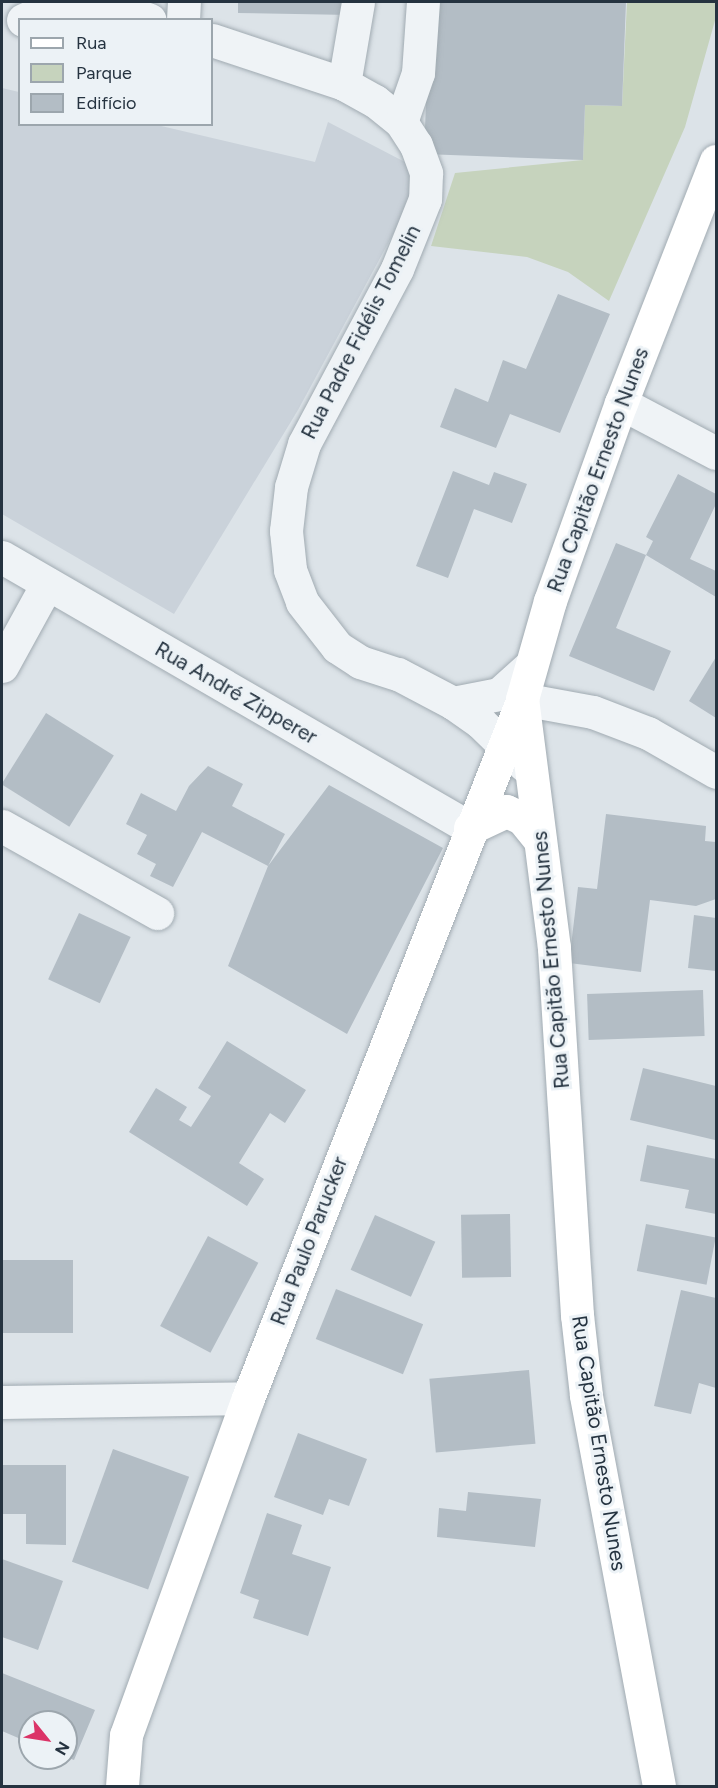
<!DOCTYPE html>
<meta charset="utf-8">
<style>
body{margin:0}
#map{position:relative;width:718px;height:1788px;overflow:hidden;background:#dce3e8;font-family:Figtree,sans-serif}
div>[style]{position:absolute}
.built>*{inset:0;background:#cad2da}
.green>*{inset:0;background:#c6d3bd}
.building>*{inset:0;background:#b3bdc5;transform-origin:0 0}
.roads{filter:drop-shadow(0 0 2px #a1abb2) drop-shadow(0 0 2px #a1abb2)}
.minor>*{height:33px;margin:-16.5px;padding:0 16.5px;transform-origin:16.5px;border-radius:16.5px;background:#eff3f6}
.major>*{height:33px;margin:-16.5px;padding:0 16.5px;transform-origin:16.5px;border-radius:16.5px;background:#fff}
span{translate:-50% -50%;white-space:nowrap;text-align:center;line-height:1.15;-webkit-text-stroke:6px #ecf2f6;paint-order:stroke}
.street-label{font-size:21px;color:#253340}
.frame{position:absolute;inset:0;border:3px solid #253340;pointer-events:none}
.legend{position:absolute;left:18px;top:18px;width:195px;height:108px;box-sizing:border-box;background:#ecf2f6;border:2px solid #9ca6ad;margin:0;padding:8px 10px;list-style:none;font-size:18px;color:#253340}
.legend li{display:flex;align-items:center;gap:12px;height:30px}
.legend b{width:30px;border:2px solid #9ca6ad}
.north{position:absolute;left:18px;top:1710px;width:60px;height:60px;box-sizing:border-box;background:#ecf2f6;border:2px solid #9ca6ad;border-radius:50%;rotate:120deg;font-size:16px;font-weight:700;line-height:24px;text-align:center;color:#253340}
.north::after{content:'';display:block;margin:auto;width:21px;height:27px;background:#db3367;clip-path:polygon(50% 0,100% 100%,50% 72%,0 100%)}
</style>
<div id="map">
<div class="built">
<div style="clip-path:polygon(2px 88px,19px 92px,20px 124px,157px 125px,315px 162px,328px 122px,426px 173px,298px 410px,174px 614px,2px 514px)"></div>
</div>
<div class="green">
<div style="clip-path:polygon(627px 2px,716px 2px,716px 17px,685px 127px,609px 301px,568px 272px,527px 257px,431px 246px,455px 173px,583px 160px,585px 105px,622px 106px)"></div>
</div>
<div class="building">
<div style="clip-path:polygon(238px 2px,351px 2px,351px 15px,238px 13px)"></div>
<div style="clip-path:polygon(430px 2px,626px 2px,622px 106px,585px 105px,583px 160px,424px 154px)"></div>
<div style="clip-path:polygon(558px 294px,610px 314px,560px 433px,510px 414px,496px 448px,440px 427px,455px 388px,488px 402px,503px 360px,526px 369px)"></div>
<div style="clip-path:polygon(453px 471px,489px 485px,494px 472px,527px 484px,512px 523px,474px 509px,448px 578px,416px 566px)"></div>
<div style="clip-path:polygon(678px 474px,716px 494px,716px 504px,690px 559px,716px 571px,716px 597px,646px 555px,653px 541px,646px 537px)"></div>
<div style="clip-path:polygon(616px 543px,646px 555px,616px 628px,671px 651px,654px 691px,569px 656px)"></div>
<div style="clip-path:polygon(716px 657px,716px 718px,689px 701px)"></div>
<div style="left:46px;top:713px;width:80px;height:84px;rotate:32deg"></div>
<div style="clip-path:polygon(208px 766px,243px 784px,232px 806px,285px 834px,268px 866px,329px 785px,443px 848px,347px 1034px,228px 966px,268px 866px,202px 832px,173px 887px,150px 876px,156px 864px,137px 854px,147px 835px,126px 824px,141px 793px,176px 811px,189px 786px)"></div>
<div style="clip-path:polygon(606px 814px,706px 826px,705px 841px,716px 842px,716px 899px,696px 906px,650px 900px,641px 972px,569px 963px,578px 887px,597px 889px)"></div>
<div style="left:79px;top:913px;width:57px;height:73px;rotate:25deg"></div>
<div style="clip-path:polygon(694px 915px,716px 918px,716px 971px,688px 968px)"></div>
<div style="left:703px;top:990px;width:46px;height:116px;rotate:88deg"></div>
<div style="clip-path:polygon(227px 1041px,306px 1090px,285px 1123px,270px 1113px,239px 1163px,264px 1179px,247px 1206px,129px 1132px,156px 1088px,187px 1107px,179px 1120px,191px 1127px,211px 1096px,198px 1088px)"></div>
<div style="clip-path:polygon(643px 1068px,716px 1086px,715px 1140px,630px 1120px)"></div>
<div style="clip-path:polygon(647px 1145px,716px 1159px,716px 1214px,685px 1208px,689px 1190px,640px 1181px)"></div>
<div style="left:510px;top:1214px;width:63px;height:49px;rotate:89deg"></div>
<div style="left:375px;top:1215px;width:66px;height:60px;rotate:24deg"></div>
<div style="left:646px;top:1224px;width:71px;height:48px;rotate:11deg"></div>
<div style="left:208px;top:1236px;width:57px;height:102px;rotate:28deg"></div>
<div style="left:2px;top:1260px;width:71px;height:73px"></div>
<div style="left:336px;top:1289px;width:94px;height:54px;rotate:22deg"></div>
<div style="clip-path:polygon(681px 1290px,716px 1298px,716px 1388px,699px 1383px,691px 1414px,654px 1406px)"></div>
<div style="left:529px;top:1370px;width:74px;height:100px;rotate:85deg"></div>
<div style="clip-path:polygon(298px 1433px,367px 1459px,349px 1506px,329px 1499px,323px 1515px,274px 1497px)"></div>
<div style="left:113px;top:1449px;width:81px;height:120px;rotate:20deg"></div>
<div style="clip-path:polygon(2px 1465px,66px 1465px,66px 1545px,26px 1544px,26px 1514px,2px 1514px)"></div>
<div style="clip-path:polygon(468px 1492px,541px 1499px,535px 1547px,437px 1537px,439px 1508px,466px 1511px)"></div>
<div style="clip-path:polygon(267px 1513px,302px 1525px,292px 1554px,331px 1567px,308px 1636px,253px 1618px,259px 1600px,240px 1593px)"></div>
<div style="clip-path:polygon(2px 1559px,63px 1581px,38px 1650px,2px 1637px)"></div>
<div style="clip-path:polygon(2px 1673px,95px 1710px,74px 1760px,66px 1757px,66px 1722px,30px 1722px,30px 1743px,2px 1731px)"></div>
</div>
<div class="roads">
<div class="minor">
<div style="left:23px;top:20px;width:44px;rotate:-24.2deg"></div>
<div style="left:63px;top:2px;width:48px;rotate:4.8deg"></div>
<div style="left:111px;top:6px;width:41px;rotate:19.7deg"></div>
<div style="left:183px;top:20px;width:18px;rotate:-87deg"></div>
<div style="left:212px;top:40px;width:139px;rotate:18.4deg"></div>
<div style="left:344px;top:84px;width:35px;rotate:29deg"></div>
<div style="left:375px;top:101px;width:33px;rotate:39deg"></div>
<div style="left:401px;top:122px;width:27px;rotate:57deg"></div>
<div style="left:416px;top:145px;width:30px;rotate:70deg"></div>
<div style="left:426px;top:173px;width:26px;rotate:92deg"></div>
<div style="left:425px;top:199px;width:75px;rotate:111.8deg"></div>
<div style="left:397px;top:269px;width:198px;rotate:118deg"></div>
<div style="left:304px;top:444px;width:45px;rotate:106.8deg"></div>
<div style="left:291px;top:487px;width:44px;rotate:96.5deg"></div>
<div style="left:286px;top:531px;width:39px;rotate:84deg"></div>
<div style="left:290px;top:570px;width:34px;rotate:69deg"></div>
<div style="left:302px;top:602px;width:57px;rotate:52.1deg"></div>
<div style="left:337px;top:647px;width:27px;rotate:33deg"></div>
<div style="left:360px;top:662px;width:40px;rotate:18deg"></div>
<div style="left:398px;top:674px;width:62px;rotate:27.8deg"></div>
<div style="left:453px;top:703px;width:33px;rotate:35deg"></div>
<div style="left:480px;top:722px;width:62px;rotate:44.3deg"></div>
<div style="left:344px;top:84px;width:83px;rotate:-80.3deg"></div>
<div style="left:401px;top:122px;width:52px;rotate:-70.9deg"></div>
<div style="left:418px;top:73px;width:71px;rotate:-86deg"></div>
<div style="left:621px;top:403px;width:107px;rotate:27.8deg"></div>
<div style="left:2px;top:557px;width:541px;rotate:30.07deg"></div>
<div style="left:2px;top:666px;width:94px;rotate:-61.2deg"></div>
<div style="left:522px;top:699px;width:72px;rotate:10.4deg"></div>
<div style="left:593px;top:712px;width:59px;rotate:20.9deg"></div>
<div style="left:648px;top:733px;width:78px;rotate:29.8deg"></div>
<div style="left:453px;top:703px;width:47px;rotate:-11.1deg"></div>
<div style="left:499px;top:694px;width:40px;rotate:-42deg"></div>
<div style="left:2px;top:826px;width:178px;rotate:29.3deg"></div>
<div style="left:2px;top:1402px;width:246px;rotate:-0.9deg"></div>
</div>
<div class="major">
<div style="left:470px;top:828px;width:40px;rotate:-25deg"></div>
<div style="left:506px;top:811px;width:17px;rotate:24deg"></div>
<div style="left:522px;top:818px;width:28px;rotate:51deg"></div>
<div style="left:122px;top:1786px;width:51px;rotate:-85.5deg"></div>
<div style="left:126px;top:1735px;width:358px;rotate:-70.1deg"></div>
<div style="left:248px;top:1398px;width:749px;rotate:-68.54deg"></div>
<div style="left:659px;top:1786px;width:398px;rotate:-100.6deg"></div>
<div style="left:586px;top:1395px;width:81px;rotate:-96.4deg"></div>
<div style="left:577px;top:1315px;width:368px;rotate:-93.6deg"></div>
<div style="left:554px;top:948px;width:251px;rotate:-97.3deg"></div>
<div style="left:522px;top:699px;width:102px;rotate:-74.1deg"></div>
<div style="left:550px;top:601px;width:210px;rotate:-70.3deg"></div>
<div style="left:621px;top:403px;width:260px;rotate:-68.6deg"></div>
</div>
</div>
<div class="street-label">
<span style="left:361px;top:332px;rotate:-63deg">Rua Padre Fidélis Tomelin</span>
<span style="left:598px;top:470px;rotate:-70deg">Rua Capitão Ernesto Nunes</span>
<span style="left:236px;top:693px;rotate:30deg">Rua André Zipperer</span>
<span style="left:551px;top:960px;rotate:-95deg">Rua Capitão Ernesto Nunes</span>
<span style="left:309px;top:1241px;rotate:-69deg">Rua Paulo Parucker</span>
<span style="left:599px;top:1443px;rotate:81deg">Rua Capitão Ernesto Nunes</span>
</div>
<div class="frame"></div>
<ul class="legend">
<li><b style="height:8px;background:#fff"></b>Rua</li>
<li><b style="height:16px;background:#c6d3bd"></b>Parque</li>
<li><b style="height:16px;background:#b3bdc5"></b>Edifício</li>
</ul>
<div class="north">N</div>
</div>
